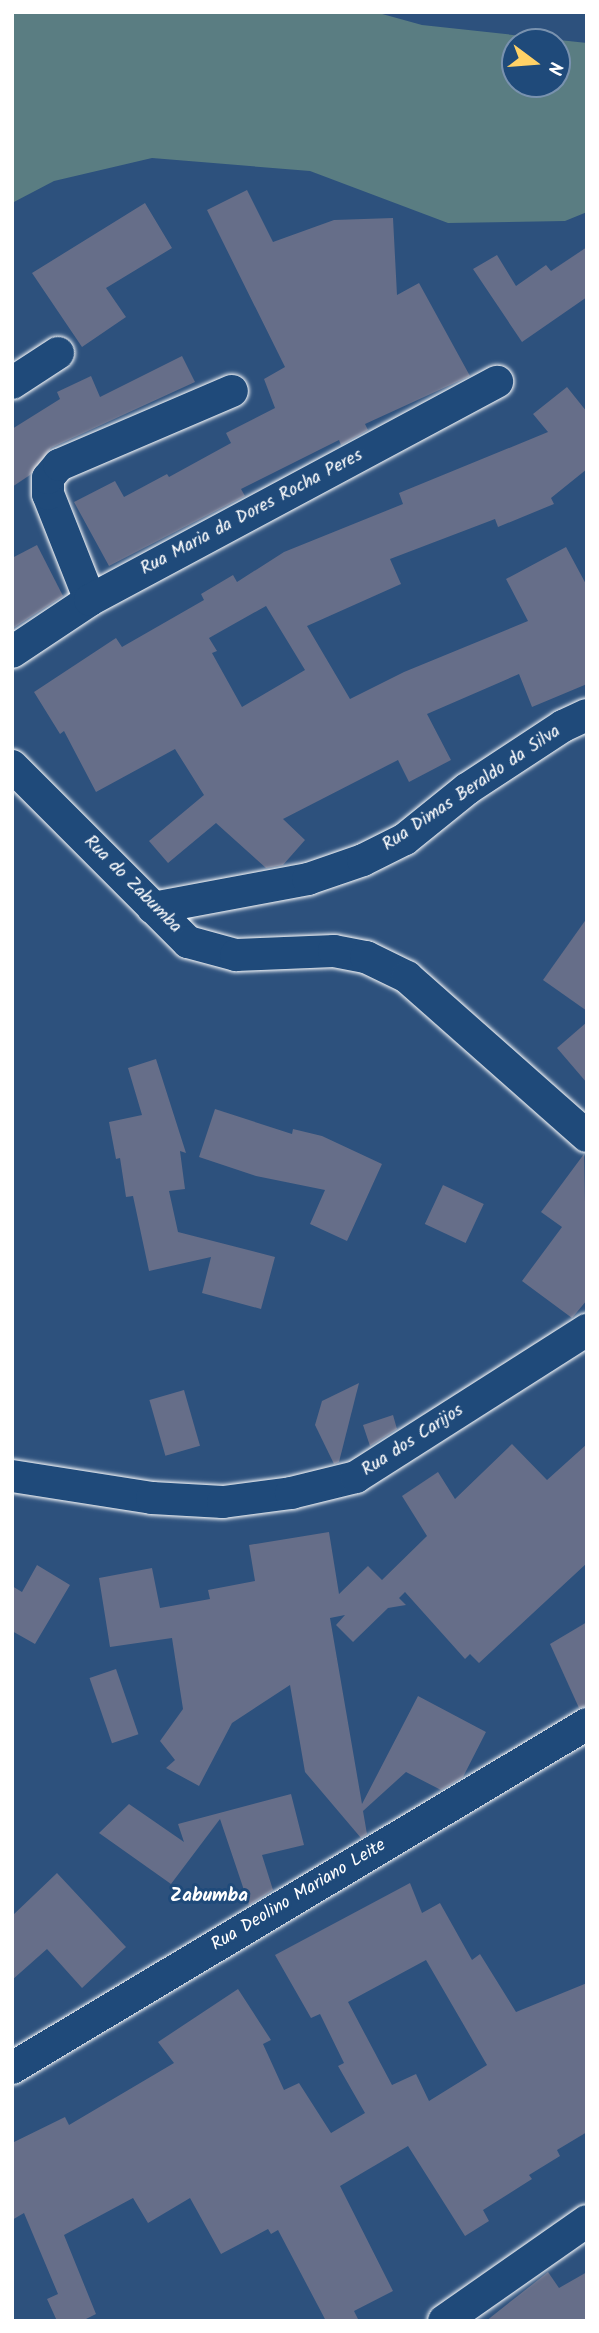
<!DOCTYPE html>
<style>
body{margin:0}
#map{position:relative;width:599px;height:2333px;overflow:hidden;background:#2d517d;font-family:Kalam,sans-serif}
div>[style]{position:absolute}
.green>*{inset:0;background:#5a7d82}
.building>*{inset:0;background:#666e89;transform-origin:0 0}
.roads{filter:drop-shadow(0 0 2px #fff) drop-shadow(0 0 2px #fff)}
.minor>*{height:32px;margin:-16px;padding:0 16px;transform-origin:16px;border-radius:16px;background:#1f4a7a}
span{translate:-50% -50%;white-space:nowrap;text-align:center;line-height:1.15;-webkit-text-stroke:6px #1f4a7a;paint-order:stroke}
.street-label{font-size:18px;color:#fff}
.neighbourhood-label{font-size:19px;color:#fff;font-weight:700}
.frame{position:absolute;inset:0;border:14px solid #fff;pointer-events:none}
.north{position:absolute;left:501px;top:28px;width:70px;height:70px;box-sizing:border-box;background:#1f4a7a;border:2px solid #7992af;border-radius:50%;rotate:106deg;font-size:19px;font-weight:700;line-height:28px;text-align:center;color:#fff}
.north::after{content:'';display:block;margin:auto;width:24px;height:32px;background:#ffd166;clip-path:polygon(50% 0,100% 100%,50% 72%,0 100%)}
</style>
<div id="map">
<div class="green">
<div style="clip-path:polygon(evenodd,12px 12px,375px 12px,422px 25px,587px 43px,587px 212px,565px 221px,448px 223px,310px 171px,152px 158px,54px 181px,12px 203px,12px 12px,515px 42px,557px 42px,557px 84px,515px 84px,515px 42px)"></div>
</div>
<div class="building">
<div style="clip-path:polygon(247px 190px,273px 242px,334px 220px,393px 218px,397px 295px,419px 283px,470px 376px,365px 424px,368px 430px,341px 445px,339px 440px,241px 489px,245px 496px,109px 566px,74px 502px,115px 481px,124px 497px,167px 474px,169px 477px,231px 443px,226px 433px,275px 408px,264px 379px,285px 367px,207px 210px)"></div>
<div style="clip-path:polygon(145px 203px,172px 248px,106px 288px,126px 317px,82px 347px,32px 273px)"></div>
<div style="clip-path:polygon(587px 247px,587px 297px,522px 342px,473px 269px,497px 255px,516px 286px,546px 265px,551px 271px)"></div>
<div style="clip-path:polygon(182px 356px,195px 382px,51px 448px,30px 475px,12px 487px,12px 429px,60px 399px,57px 392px,91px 376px,100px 397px)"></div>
<div style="clip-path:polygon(evenodd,567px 387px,587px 412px,587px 469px,551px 498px,554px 504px,498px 527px,495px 519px,390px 559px,401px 584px,307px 626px,350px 699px,404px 672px,528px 621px,506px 579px,566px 547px,587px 586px,587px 684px,532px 707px,519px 674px,427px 714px,451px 760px,409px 782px,398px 760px,283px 819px,305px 840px,283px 865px,266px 868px,216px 823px,168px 863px,149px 841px,204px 795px,175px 749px,96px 792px,64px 731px,60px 734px,34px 692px,116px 638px,122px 647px,204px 600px,201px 594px,233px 575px,237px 582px,284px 552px,403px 504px,399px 493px,548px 432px,533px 414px,567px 387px,266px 606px,305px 670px,242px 707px,212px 653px,217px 651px,209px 638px,266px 606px)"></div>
<div style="clip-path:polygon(37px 545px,63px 596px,12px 629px,12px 558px)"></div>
<div style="clip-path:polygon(587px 918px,587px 1011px,543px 980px)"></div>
<div style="clip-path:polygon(587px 1022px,587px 1083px,557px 1048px)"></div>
<div style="clip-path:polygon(156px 1059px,186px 1153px,180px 1151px,185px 1189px,169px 1191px,178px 1232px,275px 1257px,261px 1309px,202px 1293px,211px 1257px,149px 1271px,133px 1196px,126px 1197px,120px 1158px,116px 1159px,109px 1122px,142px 1115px,128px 1068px)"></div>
<div style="clip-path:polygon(215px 1109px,292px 1134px,293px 1129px,322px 1136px,382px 1164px,347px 1241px,310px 1224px,325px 1190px,256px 1176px,199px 1157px)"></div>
<div style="clip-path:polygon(584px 1154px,587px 1300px,572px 1318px,522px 1281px,562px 1227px,541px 1212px)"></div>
<div style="left:443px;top:1185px;width:45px;height:43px;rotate:25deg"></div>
<div style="clip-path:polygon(359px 1383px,339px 1462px,334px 1464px,315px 1425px,322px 1401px)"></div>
<div style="left:184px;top:1390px;width:58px;height:36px;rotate:74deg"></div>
<div style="clip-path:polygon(393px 1415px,397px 1429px,370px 1446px,363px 1425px)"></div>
<div style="clip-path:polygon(512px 1444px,547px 1480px,587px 1444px,587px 1563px,479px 1663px,470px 1654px,465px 1659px,405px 1592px,399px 1598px,406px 1605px,388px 1608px,353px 1642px,336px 1625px,345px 1615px,330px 1618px,362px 1804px,418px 1696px,486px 1732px,463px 1777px,441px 1790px,406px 1772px,363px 1811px,367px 1834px,361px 1838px,305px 1772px,290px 1685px,232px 1723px,199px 1786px,166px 1768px,175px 1760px,160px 1741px,183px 1709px,172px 1638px,110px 1647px,99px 1578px,152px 1568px,160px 1608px,210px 1599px,208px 1590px,255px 1581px,249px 1545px,329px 1532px,339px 1594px,368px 1566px,382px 1580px,427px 1536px,402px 1496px,438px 1472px,455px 1499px)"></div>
<div style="clip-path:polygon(37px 1565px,70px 1585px,35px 1644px,12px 1631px,12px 1586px,22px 1592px)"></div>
<div style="clip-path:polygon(587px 1622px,587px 1706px,579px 1708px,550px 1644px)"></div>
<div style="left:116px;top:1669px;width:69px;height:28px;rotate:71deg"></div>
<div style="clip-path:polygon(291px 1794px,304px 1845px,262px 1855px,273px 1890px,249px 1905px,220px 1819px,171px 1884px,99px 1833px,129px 1804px,184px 1842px,178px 1824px)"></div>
<div style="clip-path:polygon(57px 1873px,126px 1947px,82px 1988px,47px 1949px,12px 1980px,12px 1916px)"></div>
<div style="clip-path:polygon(evenodd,410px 1883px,422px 1913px,440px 1903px,472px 1960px,480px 1954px,516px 2012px,587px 1983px,587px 2132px,557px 2150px,560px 2156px,529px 2175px,532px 2179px,483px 2210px,489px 2221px,465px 2236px,408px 2146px,340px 2186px,393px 2291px,354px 2311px,359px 2321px,326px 2321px,278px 2230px,271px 2234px,268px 2229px,221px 2254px,190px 2198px,148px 2223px,133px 2198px,64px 2235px,96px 2314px,82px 2321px,57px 2321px,47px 2299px,58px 2294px,24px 2213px,12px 2220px,12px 2143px,65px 2117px,69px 2125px,174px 2063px,158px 2042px,238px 1989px,271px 2040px,263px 2044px,284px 2090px,299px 2083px,331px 2133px,365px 2113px,338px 2066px,344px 2063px,320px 2014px,311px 2018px,275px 1955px,410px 1883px,426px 1960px,487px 2065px,429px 2101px,416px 2074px,392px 2085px,348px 2002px,426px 1960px)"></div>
<div style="clip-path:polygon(548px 2272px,559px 2288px,587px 2272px,587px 2321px,486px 2321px)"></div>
</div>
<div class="roads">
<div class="minor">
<div style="left:12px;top:383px;width:55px;rotate:-33.1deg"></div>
<div style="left:90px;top:600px;width:114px;rotate:-111.6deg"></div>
<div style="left:48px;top:494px;width:16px;rotate:-90deg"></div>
<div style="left:48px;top:478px;width:17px;rotate:-50deg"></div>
<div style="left:59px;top:465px;width:188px;rotate:-23.2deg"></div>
<div style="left:12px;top:652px;width:94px;rotate:-33.7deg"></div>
<div style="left:90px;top:600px;width:462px;rotate:-28.2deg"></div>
<div style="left:12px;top:766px;width:249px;rotate:45deg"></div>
<div style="left:188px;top:942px;width:50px;rotate:15.2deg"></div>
<div style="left:236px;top:955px;width:98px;rotate:-2.3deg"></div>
<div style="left:334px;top:951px;width:33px;rotate:11deg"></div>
<div style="left:366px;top:957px;width:46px;rotate:26deg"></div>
<div style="left:407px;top:977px;width:240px;rotate:41.5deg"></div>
<div style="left:153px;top:908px;width:158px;rotate:-10.6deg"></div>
<div style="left:308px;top:879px;width:58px;rotate:-19.1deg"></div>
<div style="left:363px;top:860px;width:47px;rotate:-26.6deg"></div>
<div style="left:405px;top:839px;width:80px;rotate:-38.9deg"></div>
<div style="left:467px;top:789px;width:115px;rotate:-33.3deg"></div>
<div style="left:563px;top:726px;width:26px;rotate:-25deg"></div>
<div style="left:12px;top:1476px;width:142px;rotate:8.9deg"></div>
<div style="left:152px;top:1498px;width:71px;rotate:3.2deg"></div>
<div style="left:223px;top:1502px;width:69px;rotate:-7.5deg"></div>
<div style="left:291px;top:1493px;width:67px;rotate:-13.8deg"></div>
<div style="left:356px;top:1477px;width:274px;rotate:-32.5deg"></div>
<div style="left:12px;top:2068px;width:670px;rotate:-30.89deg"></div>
<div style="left:444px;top:2321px;width:174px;rotate:-35deg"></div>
</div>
</div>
<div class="street-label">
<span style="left:252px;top:513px;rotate:-28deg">Rua Maria da Dores Rocha Peres</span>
<span style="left:472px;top:789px;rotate:-34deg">Rua Dimas Beraldo da Silva</span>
<span style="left:132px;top:885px;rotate:45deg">Rua do Zabumba</span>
<span style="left:413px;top:1441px;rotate:-33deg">Rua dos Carijos</span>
<span style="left:299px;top:1896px;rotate:-31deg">Rua Deolino Mariano Leite</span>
</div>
<div class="neighbourhood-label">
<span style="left:209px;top:1897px">Zabumba</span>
</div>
<div class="frame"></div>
<div class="north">N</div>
</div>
